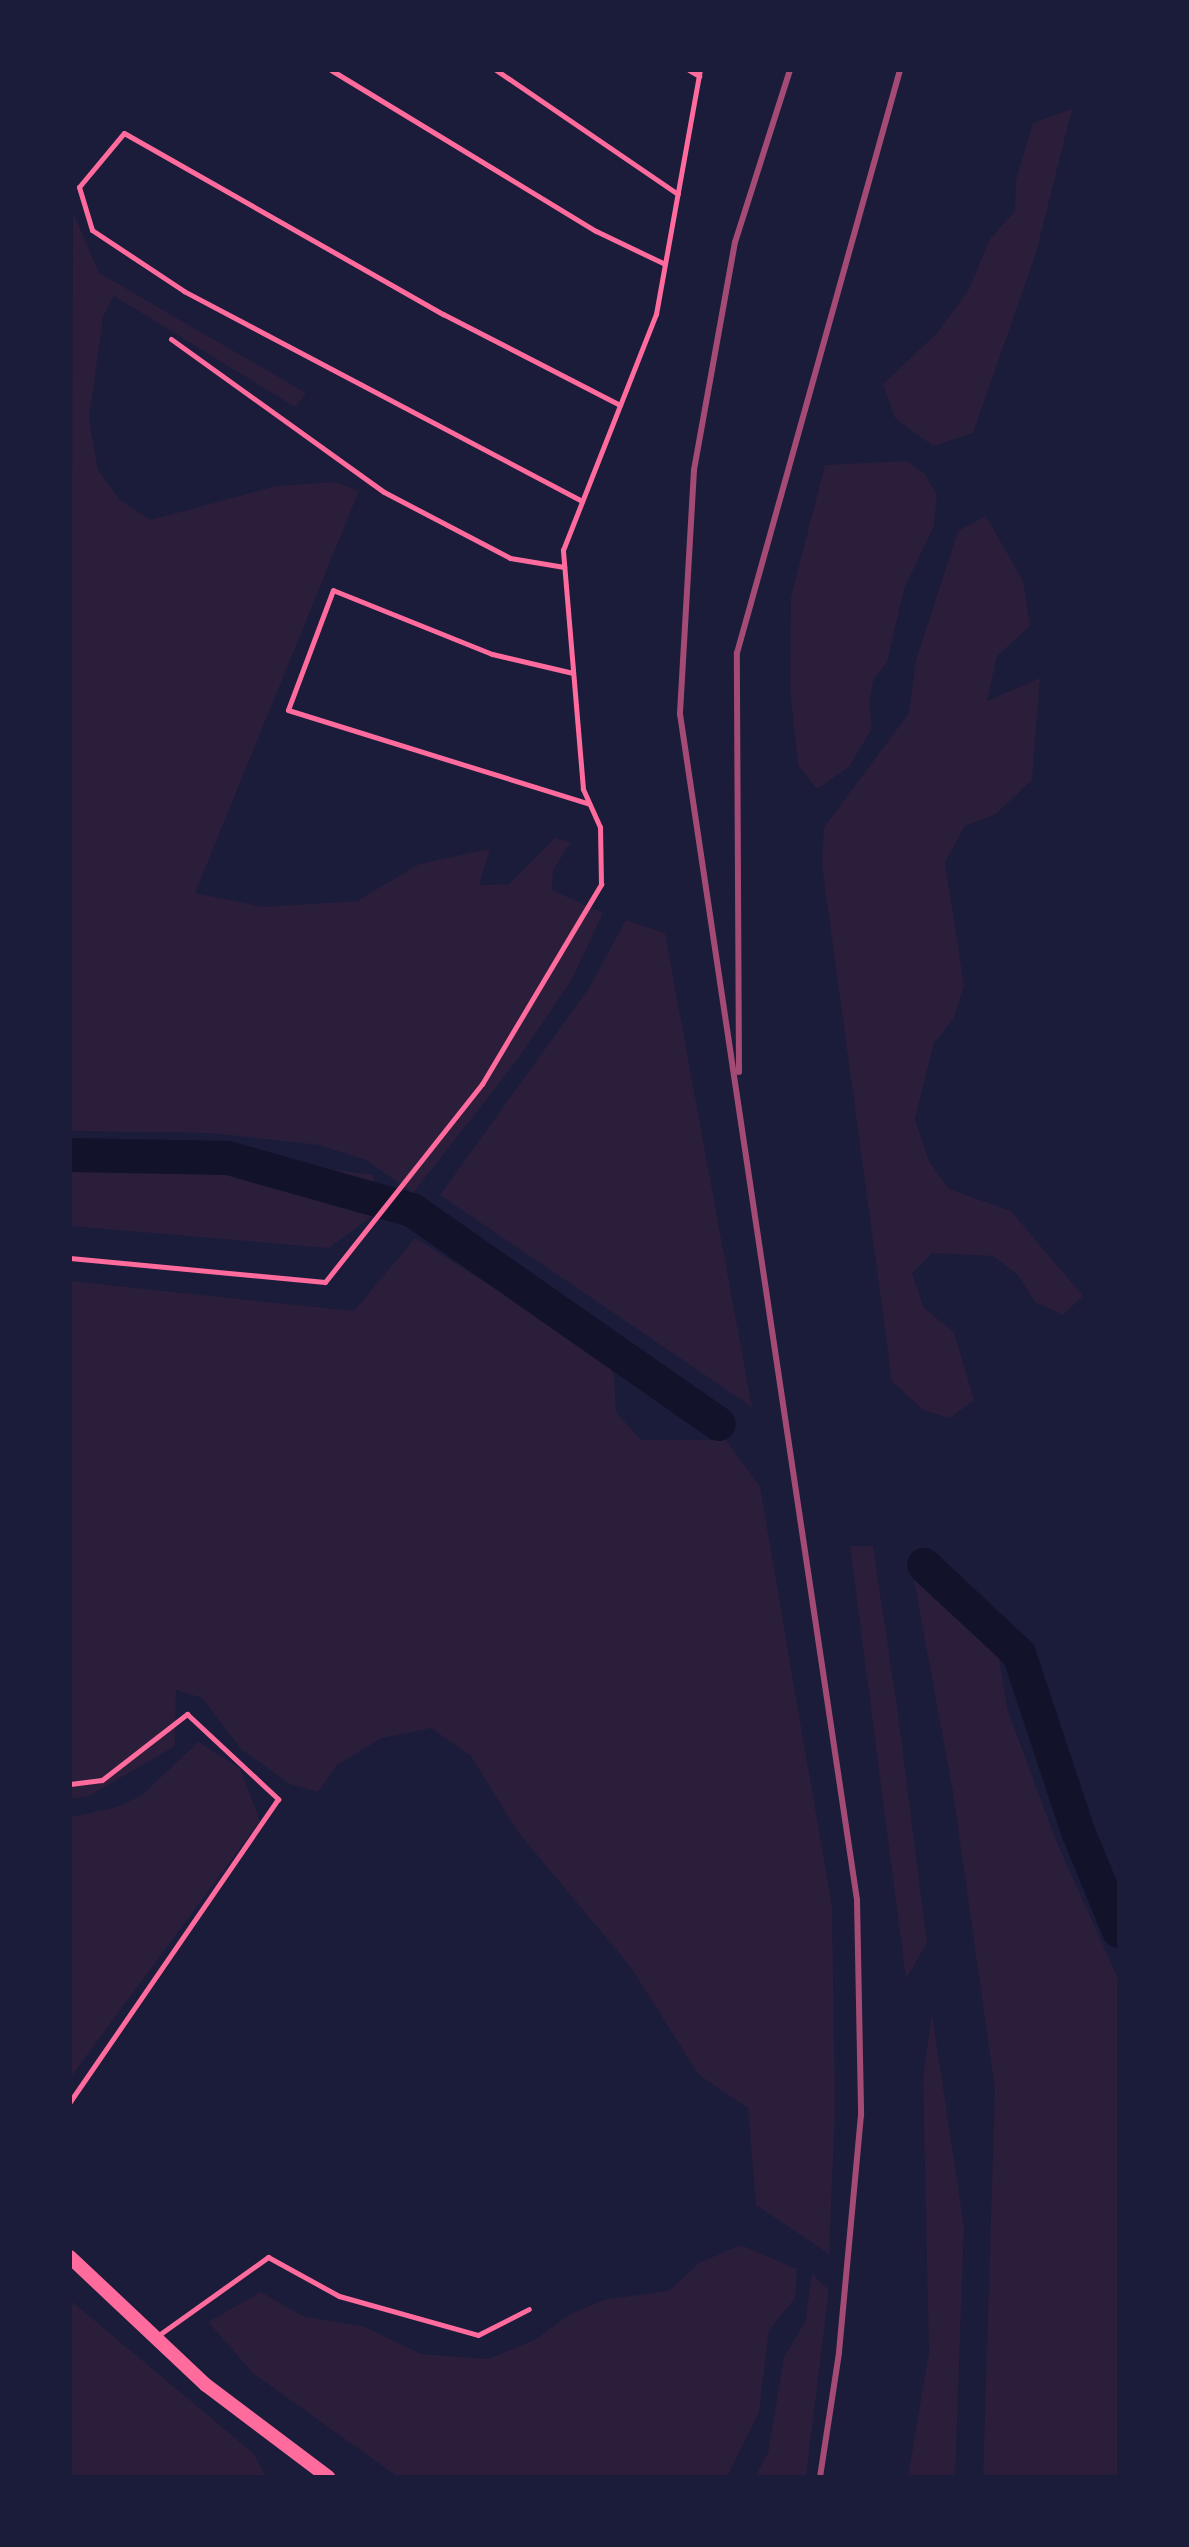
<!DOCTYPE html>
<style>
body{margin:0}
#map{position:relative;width:1189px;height:2547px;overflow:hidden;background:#1b1b3a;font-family:Bitter,serif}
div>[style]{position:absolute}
.green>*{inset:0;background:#2a1e3b}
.river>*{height:34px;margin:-17px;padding:0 17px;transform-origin:17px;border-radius:17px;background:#12122b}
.service>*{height:5px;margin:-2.5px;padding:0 2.5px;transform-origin:2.5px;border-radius:2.5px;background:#ff6b9d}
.secondary>*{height:14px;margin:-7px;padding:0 7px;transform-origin:7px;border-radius:7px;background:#ff6b9d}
.rail>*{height:6px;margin:-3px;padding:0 3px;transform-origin:3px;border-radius:3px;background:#a44b75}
span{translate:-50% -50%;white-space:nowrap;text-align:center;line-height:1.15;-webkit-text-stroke:8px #1b1b3a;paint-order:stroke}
.frame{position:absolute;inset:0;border:72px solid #1b1b3a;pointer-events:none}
</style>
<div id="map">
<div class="green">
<div style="clip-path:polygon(1072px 109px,1036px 253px,973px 433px,933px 446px,895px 418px,883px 384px,937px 333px,969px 289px,990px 239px,1015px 211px,1016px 180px,1033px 123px)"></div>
<div style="clip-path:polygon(73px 212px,99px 273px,306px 393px,295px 407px,114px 296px,103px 317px,89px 420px,98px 470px,120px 500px,151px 520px,276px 486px,335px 482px,359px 491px,195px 893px,263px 907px,357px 901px,419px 864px,490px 849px,479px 885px,509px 884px,555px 838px,571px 842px,553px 870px,552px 890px,603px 913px,571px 981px,515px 1063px,413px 1193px,366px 1160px,319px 1145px,211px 1133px,70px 1131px)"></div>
<div style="clip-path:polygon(906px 461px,924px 473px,937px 495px,934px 526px,904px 589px,887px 663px,874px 678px,869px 702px,872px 728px,849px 767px,817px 789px,798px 765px,790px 688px,791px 597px,825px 465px)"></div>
<div style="clip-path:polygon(986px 516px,1023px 581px,1030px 626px,997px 656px,987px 701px,1040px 678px,1032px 780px,996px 814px,965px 826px,945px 862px,964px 985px,954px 1018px,934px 1043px,915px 1119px,929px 1161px,949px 1189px,1011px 1211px,1083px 1296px,1063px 1315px,1035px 1302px,1018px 1275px,993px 1256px,932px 1253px,912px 1273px,924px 1308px,954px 1332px,974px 1400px,950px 1418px,923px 1410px,892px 1381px,822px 865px,824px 827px,909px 713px,916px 660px,958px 531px)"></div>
<div style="clip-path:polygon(626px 920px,665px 933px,752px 1407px,440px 1195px,589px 988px)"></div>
<div style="clip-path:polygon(215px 1153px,373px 1175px,376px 1213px,329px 1248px,70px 1226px,70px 1165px)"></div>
<div style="clip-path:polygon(415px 1238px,606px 1358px,614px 1375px,616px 1412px,641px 1440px,726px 1440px,760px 1487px,832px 1907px,835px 2110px,829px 2254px,756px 2205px,748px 2108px,699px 2075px,630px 1966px,517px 1831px,471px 1756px,431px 1728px,382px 1738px,337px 1765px,318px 1792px,290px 1784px,242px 1750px,202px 1698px,176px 1690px,175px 1746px,89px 1796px,70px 1799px,70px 1281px,354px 1311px)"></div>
<div style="clip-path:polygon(850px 1546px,873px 1546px,897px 1706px,927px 1943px,906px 1979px)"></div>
<div style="clip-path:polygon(914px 1580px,999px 1658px,1008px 1711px,1055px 1838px,1119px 1981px,1119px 2477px,983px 2477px,995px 2089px,953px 1793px)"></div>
<div style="clip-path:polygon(198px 1742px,240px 1768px,260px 1821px,70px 2078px,70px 1817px,114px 1808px,141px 1796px)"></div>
<div style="clip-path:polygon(932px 2014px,964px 2226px,955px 2477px,908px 2477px,929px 2353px,923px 2079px)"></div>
<div style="clip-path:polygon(741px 2245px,797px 2269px,795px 2298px,769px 2330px,759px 2412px,727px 2477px,398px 2477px,254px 2374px,208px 2322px,261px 2292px,303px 2316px,365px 2327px,421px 2354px,489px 2359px,536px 2339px,569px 2315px,604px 2300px,670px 2290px,699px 2263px)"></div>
<div style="clip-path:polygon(812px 2274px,829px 2290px,806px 2477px,755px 2477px,768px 2453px,784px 2357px,805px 2322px)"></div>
<div style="clip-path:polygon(70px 2300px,253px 2453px,266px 2477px,70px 2477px)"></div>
</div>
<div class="river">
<div style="left:70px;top:1155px;width:158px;rotate:1.1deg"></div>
<div style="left:228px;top:1158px;width:191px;rotate:15.8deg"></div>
<div style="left:412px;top:1210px;width:374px;rotate:34.9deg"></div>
<div style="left:924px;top:1565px;width:130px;rotate:43.1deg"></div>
<div style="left:1019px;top:1654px;width:190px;rotate:71.6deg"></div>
<div style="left:1079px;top:1834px;width:105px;rotate:67.6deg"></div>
</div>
<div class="service">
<div style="left:331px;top:70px;width:310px;rotate:31.3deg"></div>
<div style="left:596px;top:231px;width:76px;rotate:25.6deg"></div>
<div style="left:496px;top:70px;width:220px;rotate:34.3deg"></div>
<div style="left:689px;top:70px;width:12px;rotate:31deg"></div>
<div style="left:171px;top:339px;width:262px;rotate:35.7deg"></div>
<div style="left:384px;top:492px;width:142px;rotate:27.6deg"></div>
<div style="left:510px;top:558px;width:55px;rotate:9.5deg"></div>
<div style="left:582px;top:501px;width:450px;rotate:-152.2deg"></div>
<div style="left:184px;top:291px;width:110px;rotate:-146.5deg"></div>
<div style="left:92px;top:230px;width:45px;rotate:-106.8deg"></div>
<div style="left:79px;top:187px;width:70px;rotate:-50.2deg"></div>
<div style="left:124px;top:133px;width:367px;rotate:29.6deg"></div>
<div style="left:443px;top:314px;width:199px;rotate:27.2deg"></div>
<div style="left:573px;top:673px;width:83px;rotate:-166.8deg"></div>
<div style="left:492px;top:654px;width:171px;rotate:-158.1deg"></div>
<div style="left:333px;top:590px;width:128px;rotate:110.6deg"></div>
<div style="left:288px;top:710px;width:315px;rotate:17.3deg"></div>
<div style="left:70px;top:1258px;width:256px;rotate:5.4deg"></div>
<div style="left:325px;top:1282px;width:253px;rotate:-51.6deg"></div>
<div style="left:482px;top:1084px;width:233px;rotate:-59.2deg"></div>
<div style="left:601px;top:884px;width:57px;rotate:-91deg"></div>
<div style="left:600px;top:827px;width:42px;rotate:-114.1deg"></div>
<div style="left:583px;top:789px;width:240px;rotate:-94.8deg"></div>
<div style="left:563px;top:550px;width:254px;rotate:-68.5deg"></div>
<div style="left:656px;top:314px;width:248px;rotate:-79.8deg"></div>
<div style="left:70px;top:1784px;width:32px;rotate:-7deg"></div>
<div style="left:102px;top:1780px;width:108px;rotate:-37.8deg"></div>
<div style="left:187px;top:1714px;width:125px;rotate:43deg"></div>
<div style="left:278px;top:1799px;width:368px;rotate:124.5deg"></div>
<div style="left:156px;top:2337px;width:138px;rotate:-35.5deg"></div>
<div style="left:268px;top:2257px;width:81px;rotate:28.8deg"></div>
<div style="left:339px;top:2296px;width:144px;rotate:15.7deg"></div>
<div style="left:478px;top:2335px;width:57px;rotate:-27deg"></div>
</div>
<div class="secondary">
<div style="left:70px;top:2257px;width:187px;rotate:43.3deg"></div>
<div style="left:206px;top:2385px;width:153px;rotate:37deg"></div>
</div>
<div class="rail">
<div style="left:790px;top:70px;width:181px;rotate:107.7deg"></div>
<div style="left:735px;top:242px;width:232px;rotate:100.2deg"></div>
<div style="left:694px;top:470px;width:244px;rotate:93.3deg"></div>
<div style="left:680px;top:714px;width:1199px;rotate:81.51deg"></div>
<div style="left:857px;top:1900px;width:215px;rotate:88.9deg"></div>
<div style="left:861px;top:2115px;width:239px;rotate:95.3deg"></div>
<div style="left:839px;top:2353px;width:125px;rotate:98.7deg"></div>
<div style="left:739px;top:1072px;width:419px;rotate:-90.3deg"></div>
<div style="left:737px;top:653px;width:605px;rotate:-74.38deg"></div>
</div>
<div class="frame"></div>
</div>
